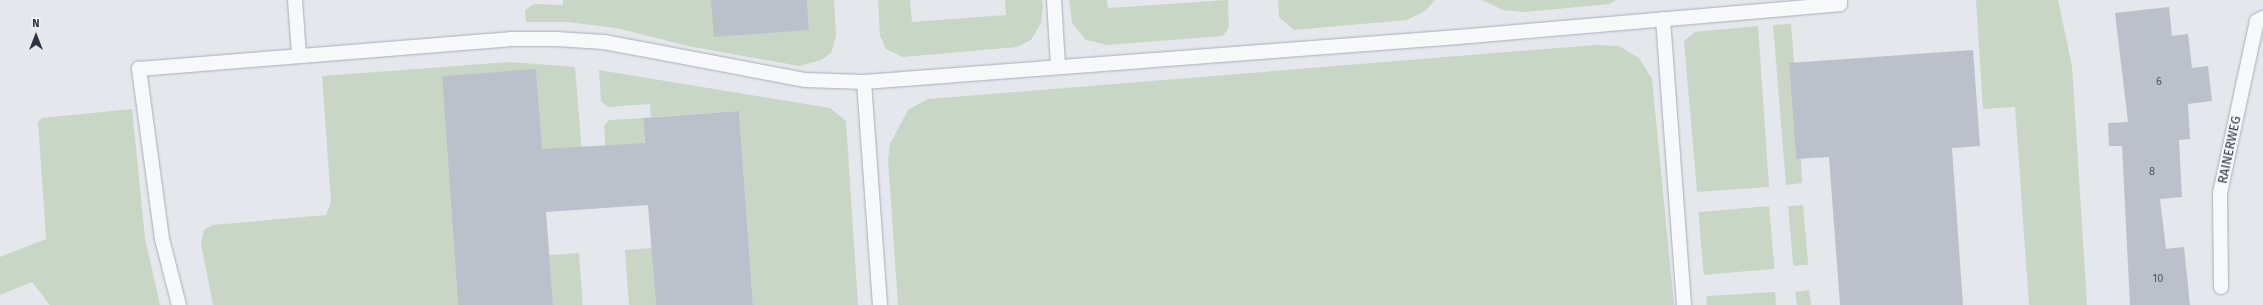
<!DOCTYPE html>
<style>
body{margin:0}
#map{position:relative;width:2263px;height:305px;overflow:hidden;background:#e4e7ec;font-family:"Fira Sans",sans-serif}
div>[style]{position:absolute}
.green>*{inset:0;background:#c9d6c5;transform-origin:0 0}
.building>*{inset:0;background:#bbc0ca}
.roads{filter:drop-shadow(0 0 1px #a9aeb7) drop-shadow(0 0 1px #a9aeb7)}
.service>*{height:14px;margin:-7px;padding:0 7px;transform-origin:7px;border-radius:7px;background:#f7f8fa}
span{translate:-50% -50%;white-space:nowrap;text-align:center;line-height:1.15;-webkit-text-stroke:3px #f4f6f9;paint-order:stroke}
.number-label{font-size:11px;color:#4f5766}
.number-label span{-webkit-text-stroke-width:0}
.street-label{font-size:13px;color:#2b3445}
.north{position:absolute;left:16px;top:16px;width:40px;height:40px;-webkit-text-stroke:3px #f4f6f9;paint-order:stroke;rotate:0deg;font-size:11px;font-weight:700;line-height:16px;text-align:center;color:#2b3445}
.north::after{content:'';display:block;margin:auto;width:14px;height:18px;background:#2b3445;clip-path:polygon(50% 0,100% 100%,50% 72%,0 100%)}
</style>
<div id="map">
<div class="green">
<div style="clip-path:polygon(563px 0,711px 0,809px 30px,807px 0,834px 0,836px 36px,831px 53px,821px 60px,799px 66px,688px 46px,616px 28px,567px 22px,526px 22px,525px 10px,534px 4px,563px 5px)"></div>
<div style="clip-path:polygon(878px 0,910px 0,912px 22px,1006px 15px,1005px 0,1042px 0,1043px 6px,1041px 23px,1031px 40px,1017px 47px,903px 57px,886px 49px,880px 36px)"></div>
<div style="clip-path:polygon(1069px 0,1107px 0,1108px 8px,1228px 0,1229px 27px,1223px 36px,1107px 45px,1086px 40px,1072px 23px)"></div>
<div style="clip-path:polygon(1278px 0,1435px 0,1425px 11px,1407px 20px,1294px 30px,1279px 17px)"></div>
<div style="clip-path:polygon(1482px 0,1616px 0,1610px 4px,1525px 12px,1503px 10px)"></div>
<div style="clip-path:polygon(1976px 0,2058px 0,2072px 66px,2087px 305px,2029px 305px,2015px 107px,1983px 109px)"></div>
<div style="clip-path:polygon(1791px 24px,1794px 63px,1789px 64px,1796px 159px,1801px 159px,1802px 183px,1786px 185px,1773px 25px)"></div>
<div style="clip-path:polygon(1758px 26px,1769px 187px,1697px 192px,1684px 41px,1695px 32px)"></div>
<div style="clip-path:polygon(1595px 45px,1619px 46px,1639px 58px,1652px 79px,1674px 305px,898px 305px,888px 160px,890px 144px,908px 110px,928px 99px)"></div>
<div style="clip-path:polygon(511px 62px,575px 67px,582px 153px,542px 157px,536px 70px,442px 76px,458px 305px,213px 305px,201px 244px,204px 230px,212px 225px,326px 215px,331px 202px,322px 76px)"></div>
<div style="clip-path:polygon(599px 70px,830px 108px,846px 121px,858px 305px,753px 305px,739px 111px,651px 117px,650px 104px,608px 107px,601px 101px)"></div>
<div style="clip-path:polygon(132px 109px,145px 238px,160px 305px,50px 305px,32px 282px,0 295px,0 257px,46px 239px,38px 122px,42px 118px)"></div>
<div style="clip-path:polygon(643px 118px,645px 149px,606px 152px,604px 126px,609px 120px)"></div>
<div style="left:1803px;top:205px;width:60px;height:15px;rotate:85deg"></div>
<div style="left:1769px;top:206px;width:63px;height:71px;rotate:85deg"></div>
<div style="left:652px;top:248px;width:57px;height:27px;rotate:86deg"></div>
<div style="left:579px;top:253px;width:52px;height:30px;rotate:86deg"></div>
<div style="left:1809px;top:290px;width:15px;height:14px;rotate:82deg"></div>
<div style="clip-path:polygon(1775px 292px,1776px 305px,1707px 305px,1706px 296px)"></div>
</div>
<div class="building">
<div style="clip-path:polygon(711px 0,807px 0,809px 30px,714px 37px)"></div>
<div style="clip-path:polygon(2169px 7px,2172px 36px,2188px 34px,2192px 68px,2208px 66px,2212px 101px,2188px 104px,2190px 139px,2179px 140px,2182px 197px,2160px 199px,2166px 249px,2184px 247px,2190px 305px,2130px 305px,2122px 146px,2109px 146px,2108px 123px,2128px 122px,2115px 13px)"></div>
<div style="clip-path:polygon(1973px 50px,1980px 146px,1952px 148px,1963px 305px,1840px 305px,1829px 157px,1796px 159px,1789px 63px)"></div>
<div style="clip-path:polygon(536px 69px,542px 149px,645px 143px,643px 118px,739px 111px,753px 305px,656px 305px,648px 205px,546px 212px,553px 305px,458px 305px,442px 76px)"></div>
</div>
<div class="roads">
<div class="service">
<div style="left:295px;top:0;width:55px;rotate:85.8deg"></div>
<div style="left:1054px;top:0;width:66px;rotate:86.5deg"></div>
<div style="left:1663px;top:19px;width:287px;rotate:85.8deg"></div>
<div style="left:864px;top:82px;width:224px;rotate:85.9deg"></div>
<div style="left:2221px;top:287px;width:94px;rotate:-90.6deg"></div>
<div style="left:2220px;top:193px;width:176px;rotate:-77.9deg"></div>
<div style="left:2257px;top:21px;width:7px;rotate:-27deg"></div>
<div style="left:179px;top:305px;width:68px;rotate:-104.4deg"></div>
<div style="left:162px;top:239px;width:172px;rotate:-97.7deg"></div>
<div style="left:139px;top:69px;width:372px;rotate:-4.6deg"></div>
<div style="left:510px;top:39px;width:46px"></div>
<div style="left:556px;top:39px;width:48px;rotate:3.6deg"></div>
<div style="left:604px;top:42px;width:205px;rotate:10.7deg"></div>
<div style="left:805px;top:80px;width:59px;rotate:1.9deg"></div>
<div style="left:864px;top:82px;width:596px;rotate:-4.33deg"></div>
<div style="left:1458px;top:37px;width:383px;rotate:-4.9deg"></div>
<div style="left:1840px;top:4px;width:4px;rotate:-90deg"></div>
</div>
</div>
<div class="number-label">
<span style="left:2159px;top:82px">6</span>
<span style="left:2152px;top:172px">8</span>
<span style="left:2158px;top:279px">10</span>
</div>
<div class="street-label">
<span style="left:2230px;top:150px;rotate:-78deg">RAINERWEG</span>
</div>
<div class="north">N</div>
</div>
